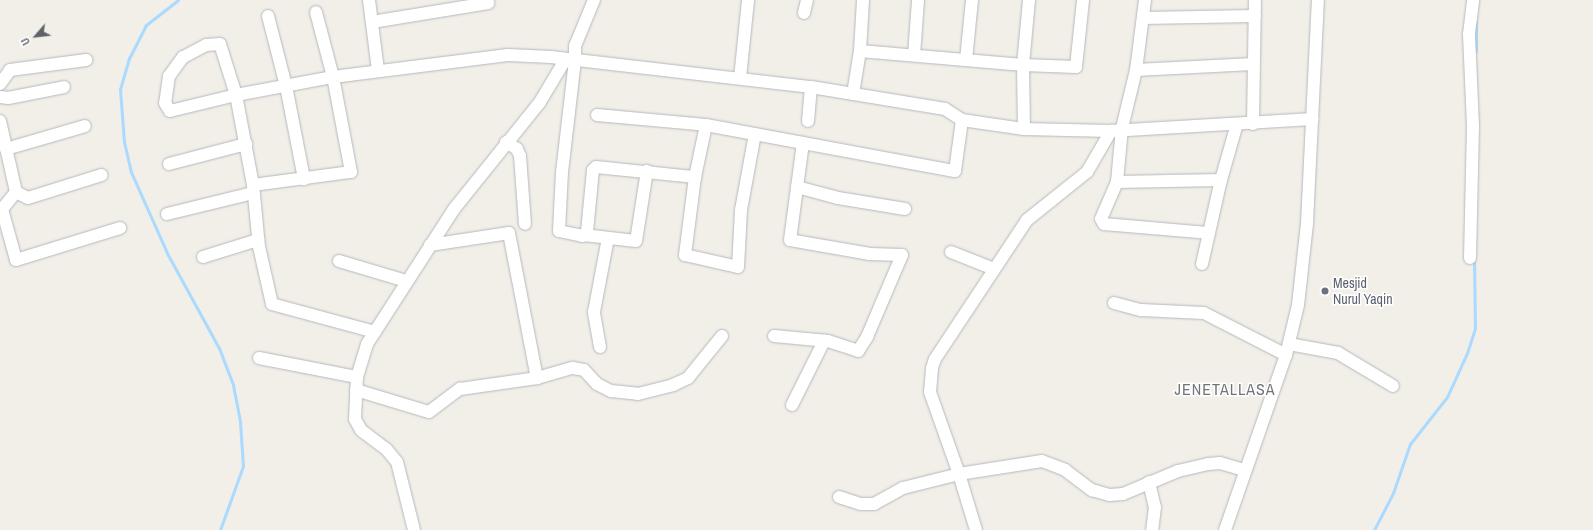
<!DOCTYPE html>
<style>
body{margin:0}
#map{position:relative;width:1593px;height:530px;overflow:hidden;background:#f1efe8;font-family:"Archivo Narrow",sans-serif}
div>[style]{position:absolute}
.stream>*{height:3px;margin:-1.5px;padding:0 1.5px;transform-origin:1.5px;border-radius:1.5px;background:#aadaff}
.roads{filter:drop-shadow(0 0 1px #b5b8bc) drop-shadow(0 0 1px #b5b8bc)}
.minor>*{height:12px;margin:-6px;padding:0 6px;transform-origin:6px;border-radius:6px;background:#fff}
.dots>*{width:11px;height:11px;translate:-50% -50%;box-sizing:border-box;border:2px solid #fff;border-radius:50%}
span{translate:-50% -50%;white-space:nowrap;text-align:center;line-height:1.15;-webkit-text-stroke:3px #fff;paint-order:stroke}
.worship-label{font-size:14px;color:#5b616d}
.left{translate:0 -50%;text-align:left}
.quarter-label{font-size:16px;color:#70757a;letter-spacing:1px}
.north{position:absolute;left:16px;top:16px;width:40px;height:40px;-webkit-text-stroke:3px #fff;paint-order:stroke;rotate:242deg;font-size:11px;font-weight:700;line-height:16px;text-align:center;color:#5f6368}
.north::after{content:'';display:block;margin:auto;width:14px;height:18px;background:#5f6368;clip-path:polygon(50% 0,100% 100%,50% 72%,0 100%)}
</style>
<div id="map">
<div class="stream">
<div style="left:178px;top:0;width:41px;rotate:142deg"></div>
<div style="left:146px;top:25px;width:37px;rotate:117deg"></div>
<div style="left:129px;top:58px;width:32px;rotate:106deg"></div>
<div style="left:120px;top:89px;width:53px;rotate:85.7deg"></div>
<div style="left:124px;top:142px;width:31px;rotate:77deg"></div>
<div style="left:131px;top:172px;width:91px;rotate:66deg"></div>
<div style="left:168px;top:255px;width:106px;rotate:61.3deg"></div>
<div style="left:219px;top:348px;width:40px;rotate:69deg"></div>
<div style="left:233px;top:385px;width:38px;rotate:79deg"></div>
<div style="left:240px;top:422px;width:44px;rotate:86.1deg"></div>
<div style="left:243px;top:466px;width:68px;rotate:109.8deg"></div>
<div style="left:1476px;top:51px;width:29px;rotate:-90deg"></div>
<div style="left:1374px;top:530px;width:42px;rotate:-62.8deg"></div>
<div style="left:1393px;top:493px;width:52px;rotate:-70.9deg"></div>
<div style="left:1410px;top:444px;width:60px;rotate:-51.8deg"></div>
<div style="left:1447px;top:397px;width:48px;rotate:-65.6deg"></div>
<div style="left:1467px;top:353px;width:26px;rotate:-72deg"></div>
<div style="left:1475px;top:328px;width:70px;rotate:-90.8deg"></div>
</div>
<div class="roads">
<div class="minor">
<div style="left:369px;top:0;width:71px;rotate:82.7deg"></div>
<div style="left:594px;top:0;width:50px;rotate:112.4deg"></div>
<div style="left:575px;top:46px;width:14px;rotate:90deg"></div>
<div style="left:575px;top:60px;width:113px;rotate:96.6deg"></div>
<div style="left:562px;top:172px;width:59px;rotate:92.9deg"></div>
<div style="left:559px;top:231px;width:24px;rotate:12deg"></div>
<div style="left:582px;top:236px;width:6px;rotate:-39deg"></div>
<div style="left:587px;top:232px;width:62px;rotate:-84.5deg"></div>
<div style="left:593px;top:170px;width:4px;rotate:-45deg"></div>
<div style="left:596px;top:167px;width:100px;rotate:5.8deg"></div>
<div style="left:1145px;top:0;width:71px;rotate:97.3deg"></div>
<div style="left:1136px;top:70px;width:60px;rotate:103.6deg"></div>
<div style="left:1122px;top:128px;width:54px;rotate:95.3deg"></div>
<div style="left:1117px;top:182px;width:104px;rotate:-1.1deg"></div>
<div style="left:804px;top:13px;width:13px;rotate:-77deg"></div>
<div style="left:268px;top:16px;width:72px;rotate:75.6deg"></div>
<div style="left:286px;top:86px;width:95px;rotate:79deg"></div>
<div style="left:1143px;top:18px;width:112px;rotate:-1deg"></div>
<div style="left:372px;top:22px;width:118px;rotate:-9.3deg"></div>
<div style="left:860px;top:51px;width:51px;rotate:-86.6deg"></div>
<div style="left:914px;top:55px;width:55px;rotate:-85.8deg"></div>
<div style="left:966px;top:60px;width:60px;rotate:-84.3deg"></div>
<div style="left:1136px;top:70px;width:117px;rotate:-2.9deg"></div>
<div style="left:740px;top:78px;width:78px;rotate:-84.1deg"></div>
<div style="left:0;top:84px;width:17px;rotate:-54deg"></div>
<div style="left:10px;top:70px;width:77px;rotate:-7.5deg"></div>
<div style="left:853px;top:94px;width:44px;rotate:-80.8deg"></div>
<div style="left:860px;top:51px;width:164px;rotate:4.9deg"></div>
<div style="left:1023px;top:65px;width:53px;rotate:2.2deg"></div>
<div style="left:1076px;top:67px;width:67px;rotate:-84deg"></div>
<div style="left:1px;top:97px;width:7px;rotate:8deg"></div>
<div style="left:8px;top:98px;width:57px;rotate:-11.1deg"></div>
<div style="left:597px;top:115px;width:109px;rotate:5.2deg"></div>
<div style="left:706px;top:125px;width:253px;rotate:10.5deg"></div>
<div style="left:955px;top:171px;width:51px;rotate:-82.2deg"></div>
<div style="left:0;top:121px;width:73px;rotate:77.3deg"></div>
<div style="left:16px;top:192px;width:22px;rotate:129deg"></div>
<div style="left:2px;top:209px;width:53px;rotate:74.6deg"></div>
<div style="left:16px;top:260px;width:109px;rotate:-17.1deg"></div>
<div style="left:808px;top:121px;width:34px;rotate:-85deg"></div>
<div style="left:1253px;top:124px;width:124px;rotate:-89.1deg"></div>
<div style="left:706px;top:125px;width:53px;rotate:101.9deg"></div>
<div style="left:695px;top:177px;width:79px;rotate:97.3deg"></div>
<div style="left:685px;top:255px;width:54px;rotate:12.8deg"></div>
<div style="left:738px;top:267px;width:57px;rotate:-87deg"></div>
<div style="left:741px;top:210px;width:77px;rotate:-79.6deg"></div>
<div style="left:1024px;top:129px;width:64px;rotate:-90.9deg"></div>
<div style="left:1023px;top:65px;width:65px;rotate:-84.7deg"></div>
<div style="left:506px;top:142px;width:13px;rotate:32deg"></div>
<div style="left:517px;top:149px;width:8px;rotate:67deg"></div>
<div style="left:520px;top:156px;width:68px;rotate:85.8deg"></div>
<div style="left:6px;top:149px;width:82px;rotate:-16.2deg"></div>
<div style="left:169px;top:164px;width:80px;rotate:-14.6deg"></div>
<div style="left:1117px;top:182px;width:40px;rotate:113.4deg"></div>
<div style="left:1101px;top:219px;width:6px;rotate:59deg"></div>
<div style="left:1104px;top:224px;width:104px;rotate:4.9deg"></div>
<div style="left:253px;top:185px;width:99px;rotate:-7.6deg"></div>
<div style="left:351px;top:172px;width:97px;rotate:-100.7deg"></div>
<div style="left:333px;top:77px;width:67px;rotate:-104.7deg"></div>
<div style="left:797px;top:187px;width:42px;rotate:15deg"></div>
<div style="left:838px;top:198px;width:68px;rotate:9.3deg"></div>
<div style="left:16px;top:192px;width:13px;rotate:27deg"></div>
<div style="left:28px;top:198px;width:77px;rotate:-17.3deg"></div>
<div style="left:167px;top:214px;width:89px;rotate:-13.7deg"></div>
<div style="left:584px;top:235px;width:52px;rotate:6.6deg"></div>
<div style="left:636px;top:241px;width:71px;rotate:-81.1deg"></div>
<div style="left:430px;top:245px;width:80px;rotate:-8.6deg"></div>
<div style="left:509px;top:233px;width:148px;rotate:79.1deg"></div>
<div style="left:951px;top:252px;width:46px;rotate:21.6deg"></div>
<div style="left:203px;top:257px;width:58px;rotate:-17.2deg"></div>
<div style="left:1470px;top:258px;width:132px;rotate:-88.7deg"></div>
<div style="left:1473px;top:126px;width:92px;rotate:-92.5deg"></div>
<div style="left:1469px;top:34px;width:34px;rotate:-83deg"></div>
<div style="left:339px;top:261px;width:70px;rotate:16.6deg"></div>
<div style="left:1202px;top:264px;width:86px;rotate:-77.3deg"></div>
<div style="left:1221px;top:180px;width:58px;rotate:-74.1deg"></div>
<div style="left:1114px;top:303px;width:28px;rotate:15deg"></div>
<div style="left:1141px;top:310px;width:63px;rotate:2.7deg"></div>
<div style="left:1204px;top:313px;width:92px;rotate:27.1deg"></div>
<div style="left:375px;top:332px;width:107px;rotate:-164.8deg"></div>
<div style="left:272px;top:304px;width:58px;rotate:-102.8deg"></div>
<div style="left:259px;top:247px;width:62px;rotate:-95.5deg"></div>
<div style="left:253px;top:185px;width:92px;rotate:-100.7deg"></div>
<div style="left:236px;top:95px;width:53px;rotate:-107.4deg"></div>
<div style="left:220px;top:44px;width:14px;rotate:176deg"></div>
<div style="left:206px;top:45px;width:26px;rotate:152deg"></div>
<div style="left:183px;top:57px;width:24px;rotate:126deg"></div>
<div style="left:169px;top:76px;width:27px;rotate:98deg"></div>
<div style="left:165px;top:103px;width:9px;rotate:58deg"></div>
<div style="left:170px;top:111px;width:68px;rotate:-13.6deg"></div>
<div style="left:236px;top:95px;width:99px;rotate:-10.5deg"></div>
<div style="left:333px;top:77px;width:176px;rotate:-7.2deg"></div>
<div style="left:508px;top:55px;width:43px;rotate:2.7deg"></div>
<div style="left:551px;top:57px;width:262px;rotate:6.6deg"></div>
<div style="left:811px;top:87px;width:136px;rotate:9.3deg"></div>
<div style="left:945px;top:109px;width:20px;rotate:33deg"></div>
<div style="left:962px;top:120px;width:63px;rotate:8.3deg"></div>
<div style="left:1024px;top:129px;width:87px;rotate:1.3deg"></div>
<div style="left:1111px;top:131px;width:202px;rotate:-3.4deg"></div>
<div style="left:774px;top:336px;width:54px;rotate:5.3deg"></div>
<div style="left:828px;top:341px;width:32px;rotate:18deg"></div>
<div style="left:858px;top:351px;width:17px;rotate:-57deg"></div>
<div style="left:867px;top:337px;width:89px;rotate:-66.9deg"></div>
<div style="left:902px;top:255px;width:32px;rotate:-178deg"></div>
<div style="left:870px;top:254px;width:81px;rotate:-170.1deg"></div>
<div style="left:790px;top:240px;width:98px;rotate:-82.4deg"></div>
<div style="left:1289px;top:344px;width:50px;rotate:10.4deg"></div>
<div style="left:1338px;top:353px;width:64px;rotate:31deg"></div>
<div style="left:600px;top:347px;width:36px;rotate:-100deg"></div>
<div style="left:594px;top:312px;width:75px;rotate:-79.3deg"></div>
<div style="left:259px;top:358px;width:100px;rotate:11deg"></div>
<div style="left:356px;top:390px;width:76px;rotate:16.8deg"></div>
<div style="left:429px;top:412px;width:39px;rotate:-37deg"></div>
<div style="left:460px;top:389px;width:78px;rotate:-8.1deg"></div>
<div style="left:537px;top:378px;width:37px;rotate:-16deg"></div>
<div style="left:573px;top:368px;width:11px;rotate:10deg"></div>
<div style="left:584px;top:370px;width:19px;rotate:47deg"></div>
<div style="left:597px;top:384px;width:16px;rotate:27deg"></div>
<div style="left:611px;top:391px;width:27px;rotate:6deg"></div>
<div style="left:638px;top:394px;width:36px;rotate:-14deg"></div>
<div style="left:673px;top:385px;width:17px;rotate:-25deg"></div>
<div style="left:688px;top:378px;width:54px;rotate:-51deg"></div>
<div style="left:792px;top:405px;width:72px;rotate:-63.4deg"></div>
<div style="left:1149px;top:482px;width:26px;rotate:77deg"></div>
<div style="left:1155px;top:507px;width:23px;rotate:97deg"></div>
<div style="left:839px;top:497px;width:23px;rotate:18deg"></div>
<div style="left:861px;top:504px;width:13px"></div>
<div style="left:874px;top:504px;width:33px;rotate:-29deg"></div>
<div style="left:903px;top:488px;width:58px;rotate:-14deg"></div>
<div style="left:959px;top:474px;width:84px;rotate:-8.9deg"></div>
<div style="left:1042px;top:461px;width:25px;rotate:21deg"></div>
<div style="left:1065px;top:470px;width:34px;rotate:37deg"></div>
<div style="left:1092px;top:490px;width:18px;rotate:16deg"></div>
<div style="left:1109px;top:495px;width:14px;rotate:-4deg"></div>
<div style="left:1123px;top:494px;width:60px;rotate:-22.7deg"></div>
<div style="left:1178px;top:471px;width:31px;rotate:-13deg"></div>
<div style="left:1208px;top:464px;width:12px;rotate:-5deg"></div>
<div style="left:1220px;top:463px;width:26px;rotate:16deg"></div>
<div style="left:414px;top:530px;width:70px;rotate:-104deg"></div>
<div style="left:397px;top:462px;width:17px;rotate:-130deg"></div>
<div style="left:386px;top:449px;width:31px;rotate:-143deg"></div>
<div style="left:361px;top:430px;width:13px;rotate:-119deg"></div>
<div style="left:355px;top:419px;width:42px;rotate:-87.3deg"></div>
<div style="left:357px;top:377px;width:34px;rotate:-73deg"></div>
<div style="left:367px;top:344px;width:161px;rotate:-57.2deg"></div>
<div style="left:454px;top:209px;width:137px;rotate:-51.2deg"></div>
<div style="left:540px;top:102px;width:49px;rotate:-59.2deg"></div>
<div style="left:976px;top:530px;width:59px;rotate:-106.9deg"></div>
<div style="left:959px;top:474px;width:87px;rotate:-109.5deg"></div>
<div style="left:930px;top:392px;width:24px;rotate:-85deg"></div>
<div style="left:932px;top:368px;width:9px;rotate:-72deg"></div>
<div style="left:935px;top:359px;width:167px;rotate:-56.5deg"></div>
<div style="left:1027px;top:220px;width:77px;rotate:-38.7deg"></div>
<div style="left:1087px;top:172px;width:48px;rotate:-59.7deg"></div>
<div style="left:1225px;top:530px;width:185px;rotate:-70.8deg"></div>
<div style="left:1286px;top:355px;width:51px;rotate:-76.5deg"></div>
<div style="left:1298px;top:305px;width:82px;rotate:-83.7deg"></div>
<div style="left:1307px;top:223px;width:223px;rotate:-87.2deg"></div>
</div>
</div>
<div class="dots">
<div style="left:1325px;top:291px;background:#6b7280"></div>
</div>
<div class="worship-label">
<span class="left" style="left:1333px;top:291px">Mesjid<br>Nurul Yaqin</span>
</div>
<div class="quarter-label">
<span style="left:1225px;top:389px">JENETALLASA</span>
</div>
<div class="north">U</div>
</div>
